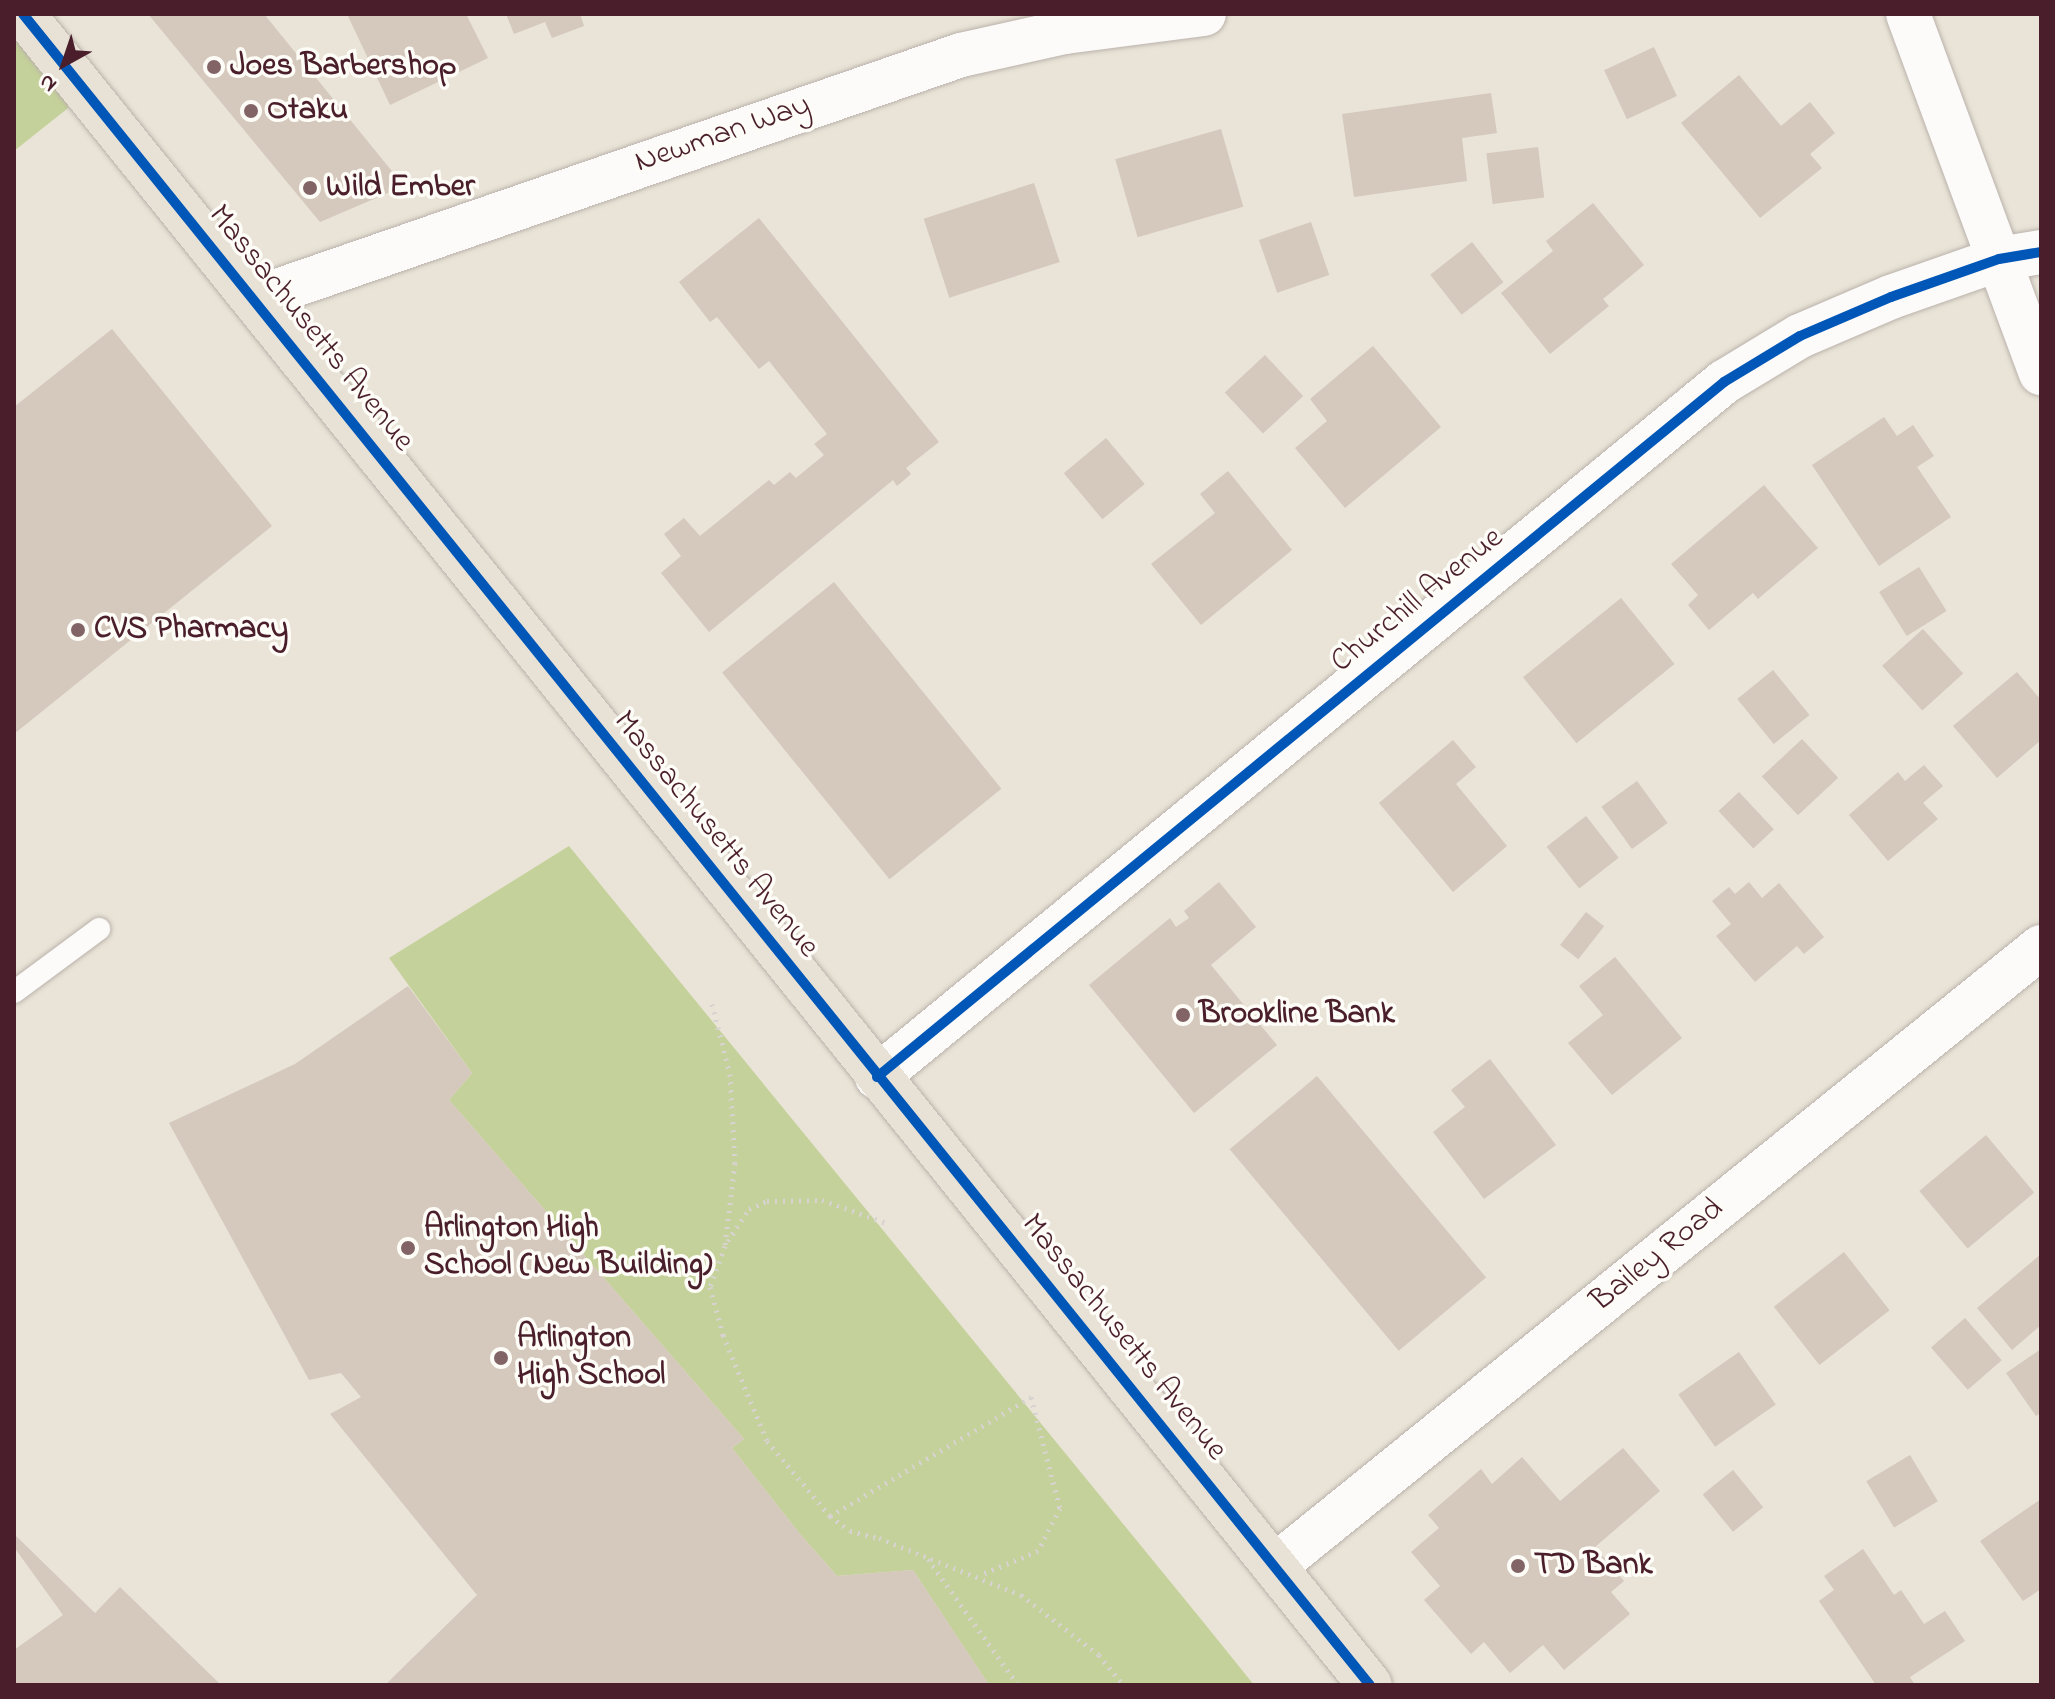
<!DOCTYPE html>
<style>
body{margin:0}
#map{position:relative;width:2055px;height:1699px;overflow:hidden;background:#e9e4d7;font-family:"Indie Flower",sans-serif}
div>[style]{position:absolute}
.green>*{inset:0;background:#c5d19a}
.building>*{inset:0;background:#d5c8bc;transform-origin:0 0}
.path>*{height:5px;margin-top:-2.5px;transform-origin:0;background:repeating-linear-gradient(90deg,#d7d3d0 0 2px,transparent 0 8px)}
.roads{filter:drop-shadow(0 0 2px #bab2ac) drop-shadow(0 0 2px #bab2ac)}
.lane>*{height:22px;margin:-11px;padding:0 11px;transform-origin:11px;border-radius:11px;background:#fcfbf9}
.street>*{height:44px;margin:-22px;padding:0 22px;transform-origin:22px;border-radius:22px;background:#fcfbf9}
.primary>*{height:44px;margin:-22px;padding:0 22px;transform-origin:22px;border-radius:22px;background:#e8e1d5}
.cycleway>*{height:10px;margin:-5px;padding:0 5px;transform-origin:5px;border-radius:5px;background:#0057b8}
.dots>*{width:22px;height:22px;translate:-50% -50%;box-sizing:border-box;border:4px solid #fdfcf7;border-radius:50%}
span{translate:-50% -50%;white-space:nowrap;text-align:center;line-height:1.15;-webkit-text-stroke:7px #fdfcf7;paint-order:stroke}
.poi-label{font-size:32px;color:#4a1f2b;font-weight:700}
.left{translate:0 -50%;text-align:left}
.street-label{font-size:32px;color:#4a1f2b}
.frame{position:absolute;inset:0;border:16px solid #4a1f2b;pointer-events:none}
.north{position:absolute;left:24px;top:24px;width:80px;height:80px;-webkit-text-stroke:6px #fdfcf7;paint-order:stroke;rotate:220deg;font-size:22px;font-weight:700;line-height:32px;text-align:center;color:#4a1f2b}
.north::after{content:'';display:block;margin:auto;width:28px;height:36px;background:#4a1f2b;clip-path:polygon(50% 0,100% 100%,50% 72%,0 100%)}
</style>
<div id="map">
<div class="green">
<div style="clip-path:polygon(14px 14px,87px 93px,14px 151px)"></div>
<div style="clip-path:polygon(569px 846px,1200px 1618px,1254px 1685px,989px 1685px,913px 1570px,837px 1576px,800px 1534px,732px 1448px,744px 1439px,449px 1100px,472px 1073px,389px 958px)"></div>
</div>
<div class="building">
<div style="clip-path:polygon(148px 14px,264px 14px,404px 186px,320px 222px)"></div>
<div style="clip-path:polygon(347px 14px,466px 14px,488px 58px,390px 105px)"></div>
<div style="clip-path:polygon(506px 14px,580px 14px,584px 26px,552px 38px,545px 22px,514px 34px)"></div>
<div style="left:1654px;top:47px;width:54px;height:55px;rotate:65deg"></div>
<div style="clip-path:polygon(1739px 75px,1781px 126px,1810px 102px,1835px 133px,1810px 154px,1822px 168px,1760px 218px,1681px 123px)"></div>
<div style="clip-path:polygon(1491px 93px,1497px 133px,1462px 138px,1467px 181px,1354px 197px,1342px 114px)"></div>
<div style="left:1221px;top:129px;width:81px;height:110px;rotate:74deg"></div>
<div style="left:1538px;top:147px;width:51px;height:52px;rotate:83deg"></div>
<div style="left:1034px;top:183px;width:83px;height:116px;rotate:72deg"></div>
<div style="clip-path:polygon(1593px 203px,1644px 265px,1603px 299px,1609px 306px,1550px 354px,1501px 293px,1553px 251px,1546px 241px)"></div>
<div style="clip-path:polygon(759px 218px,939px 442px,906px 468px,911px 474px,897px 486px,893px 480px,709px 632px,661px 573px,681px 556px,664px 534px,684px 518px,700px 536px,769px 480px,774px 485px,790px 472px,796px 478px,824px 455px,814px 444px,827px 434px,769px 361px,759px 369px,717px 317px,710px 322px,679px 282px)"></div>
<div style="left:1311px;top:222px;width:56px;height:55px;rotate:71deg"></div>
<div style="left:1472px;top:242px;width:51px;height:53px;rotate:52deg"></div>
<div style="clip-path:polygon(112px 329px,272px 526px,14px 734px,14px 407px)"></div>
<div style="clip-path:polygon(1373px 346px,1441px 427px,1345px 508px,1295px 448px,1327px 421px,1310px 399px)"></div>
<div style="left:1265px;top:355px;width:56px;height:55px;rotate:47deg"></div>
<div style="clip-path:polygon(1884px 417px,1897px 436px,1913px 425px,1934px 456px,1917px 467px,1951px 517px,1879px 566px,1812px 465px)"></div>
<div style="left:1106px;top:438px;width:60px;height:55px;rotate:50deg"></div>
<div style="clip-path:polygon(1228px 471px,1292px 550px,1201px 625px,1151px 564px,1215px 513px,1200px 494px)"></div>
<div style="clip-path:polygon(1764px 485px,1818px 548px,1758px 599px,1753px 593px,1709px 630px,1688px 605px,1698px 595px,1671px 564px)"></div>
<div style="left:1919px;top:567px;width:52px;height:47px;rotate:58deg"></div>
<div style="left:834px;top:582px;width:266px;height:144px;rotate:51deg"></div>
<div style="left:1621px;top:598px;width:85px;height:126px;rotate:51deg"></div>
<div style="left:1923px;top:629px;width:60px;height:55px;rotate:48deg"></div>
<div style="left:1773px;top:670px;width:58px;height:46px;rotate:51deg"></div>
<div style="clip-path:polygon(2017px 672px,2041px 700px,2041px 740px,1997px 778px,1953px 726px)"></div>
<div style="left:1802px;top:739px;width:53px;height:55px;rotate:47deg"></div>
<div style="clip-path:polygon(1453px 740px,1476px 767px,1456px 784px,1507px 846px,1453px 892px,1379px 803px)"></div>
<div style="clip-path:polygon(1924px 765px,1943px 786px,1923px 803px,1938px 819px,1888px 861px,1849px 815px,1898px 772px,1905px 781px)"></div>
<div style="left:1637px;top:781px;width:52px;height:44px;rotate:54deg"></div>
<div style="left:1739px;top:792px;width:51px;height:28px;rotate:47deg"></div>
<div style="left:1586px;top:816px;width:53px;height:50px;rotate:52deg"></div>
<div style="clip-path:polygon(1219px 882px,1256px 927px,1211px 965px,1277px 1045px,1194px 1113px,1089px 985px,1170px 918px,1176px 927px,1189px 918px,1184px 911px)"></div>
<div style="clip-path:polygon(1749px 882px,1762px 898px,1779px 883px,1824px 937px,1804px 954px,1797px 946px,1755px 982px,1716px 936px,1731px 924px,1712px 901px,1729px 887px,1735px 894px)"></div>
<div style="left:1586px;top:912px;width:23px;height:42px;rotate:38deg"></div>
<div style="clip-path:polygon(1615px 957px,1682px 1038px,1612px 1095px,1568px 1043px,1603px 1015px,1579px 986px)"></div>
<div style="clip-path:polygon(408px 986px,472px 1073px,449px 1100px,744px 1439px,732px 1448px,800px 1534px,837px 1576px,913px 1570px,989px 1685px,385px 1685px,477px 1595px,330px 1414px,361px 1397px,341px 1373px,309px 1380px,169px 1123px,295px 1064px)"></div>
<div style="clip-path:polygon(1490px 1059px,1556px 1145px,1484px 1199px,1433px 1132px,1465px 1107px,1451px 1090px)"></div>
<div style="left:1317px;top:1076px;width:263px;height:114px;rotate:50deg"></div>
<div style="left:1986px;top:1135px;width:75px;height:87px;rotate:50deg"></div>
<div style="left:1844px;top:1252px;width:74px;height:89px;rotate:52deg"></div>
<div style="clip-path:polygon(2041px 1254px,2041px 1325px,2012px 1350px,1977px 1308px)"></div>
<div style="left:1965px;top:1318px;width:56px;height:45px;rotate:49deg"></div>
<div style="clip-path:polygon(2041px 1349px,2041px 1413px,2036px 1416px,2006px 1373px)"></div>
<div style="left:1739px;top:1352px;width:64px;height:74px;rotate:55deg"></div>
<div style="clip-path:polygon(1623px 1448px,1660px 1491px,1595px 1547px,1624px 1581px,1611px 1592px,1630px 1614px,1564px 1670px,1543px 1645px,1510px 1673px,1484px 1642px,1471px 1654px,1424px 1600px,1440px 1586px,1411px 1552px,1439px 1528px,1428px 1515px,1481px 1469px,1492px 1484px,1522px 1457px,1560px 1501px)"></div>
<div style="left:1910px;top:1455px;width:54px;height:51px;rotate:59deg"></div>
<div style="left:1733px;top:1470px;width:48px;height:39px;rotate:51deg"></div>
<div style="clip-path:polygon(2041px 1499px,2041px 1589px,2023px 1601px,1980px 1541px)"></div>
<div style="clip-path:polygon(14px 1534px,95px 1613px,120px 1587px,221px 1685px,14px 1685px,14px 1650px,63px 1615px,14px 1547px)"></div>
<div style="clip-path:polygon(1863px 1549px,1894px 1595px,1901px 1590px,1924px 1624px,1945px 1611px,1965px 1641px,1910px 1677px,1915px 1685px,1876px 1685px,1819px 1601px,1834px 1590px,1824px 1576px)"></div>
</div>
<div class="path">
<div style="left:712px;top:1004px;width:72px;rotate:75.6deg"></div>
<div style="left:730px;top:1074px;width:89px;rotate:86.8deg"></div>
<div style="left:735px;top:1163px;width:84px;rotate:96.9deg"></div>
<div style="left:725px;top:1246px;width:44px;rotate:110.1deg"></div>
<div style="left:710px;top:1287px;width:50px;rotate:74.8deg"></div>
<div style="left:723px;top:1335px;width:115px;rotate:67.5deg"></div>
<div style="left:767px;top:1441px;width:98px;rotate:50deg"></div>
<div style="left:830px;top:1516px;width:25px;rotate:37deg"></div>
<div style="left:850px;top:1531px;width:30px;rotate:14deg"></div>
<div style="left:879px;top:1538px;width:153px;rotate:21.9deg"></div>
<div style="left:1021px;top:1595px;width:98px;rotate:37.6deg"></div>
<div style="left:1099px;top:1655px;width:38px;rotate:51deg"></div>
<div style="left:728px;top:1241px;width:38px;rotate:-57deg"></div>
<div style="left:749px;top:1209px;width:20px;rotate:-24deg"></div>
<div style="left:767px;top:1201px;width:55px;rotate:-1deg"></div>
<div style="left:822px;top:1200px;width:71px;rotate:19.7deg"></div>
<div style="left:830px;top:1516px;width:234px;rotate:-30.6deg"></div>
<div style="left:1031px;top:1397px;width:115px;rotate:75.4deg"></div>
<div style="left:1060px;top:1508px;width:48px;rotate:117.1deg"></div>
<div style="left:1038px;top:1551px;width:63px;rotate:157.5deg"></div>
<div style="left:928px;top:1559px;width:155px;rotate:54.5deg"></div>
</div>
<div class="roads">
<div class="lane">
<div style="left:14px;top:992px;width:106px;rotate:-36.5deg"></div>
</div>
<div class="street">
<div style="left:1908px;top:14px;width:383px;rotate:69.7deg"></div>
<div style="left:254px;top:299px;width:748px;rotate:-19.04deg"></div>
<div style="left:961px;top:55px;width:107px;rotate:-12.5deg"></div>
<div style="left:1065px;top:32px;width:140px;rotate:-7.4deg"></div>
<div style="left:877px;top:1077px;width:1096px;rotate:-39.37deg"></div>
<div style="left:1724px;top:382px;width:89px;rotate:-31.2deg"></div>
<div style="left:1800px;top:336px;width:99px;rotate:-23.2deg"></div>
<div style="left:1891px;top:297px;width:114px;rotate:-19.4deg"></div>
<div style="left:1999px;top:259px;width:43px;rotate:-9.5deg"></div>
<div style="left:1275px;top:1566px;width:985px;rotate:-38.94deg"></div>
</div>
<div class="primary">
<div style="left:23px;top:14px;width:2146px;rotate:51.13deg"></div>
</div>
</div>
<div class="cycleway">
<div style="left:23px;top:14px;width:2146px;rotate:51.13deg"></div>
<div style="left:877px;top:1077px;width:1096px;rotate:-39.37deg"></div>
<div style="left:1724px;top:382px;width:89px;rotate:-31.2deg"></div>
<div style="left:1800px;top:336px;width:99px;rotate:-23.2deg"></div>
<div style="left:1891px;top:297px;width:114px;rotate:-19.4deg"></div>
<div style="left:1999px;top:259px;width:43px;rotate:-9.5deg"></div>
</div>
<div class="dots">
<div style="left:214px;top:67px;background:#826467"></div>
<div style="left:251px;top:111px;background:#826467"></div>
<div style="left:310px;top:188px;background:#826467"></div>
<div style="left:78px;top:630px;background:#826467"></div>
<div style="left:1183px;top:1015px;background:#826467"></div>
<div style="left:408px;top:1248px;background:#826467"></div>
<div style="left:501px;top:1358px;background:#826467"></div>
<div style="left:1518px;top:1566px;background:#826467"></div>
</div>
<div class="poi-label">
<span class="left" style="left:230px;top:67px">Joes Barbershop</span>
<span class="left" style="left:267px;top:111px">Otaku</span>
<span class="left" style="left:326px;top:188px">Wild Ember</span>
<span class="left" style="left:94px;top:630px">CVS Pharmacy</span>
<span class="left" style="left:1199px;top:1015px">Brookline Bank</span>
<span class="left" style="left:424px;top:1248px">Arlington High<br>School (New Building)</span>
<span class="left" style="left:517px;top:1358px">Arlington<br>High School</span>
<span class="left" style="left:1534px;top:1566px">TD Bank</span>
</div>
<div class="street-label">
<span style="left:723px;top:135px;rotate:-19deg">Newman Way</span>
<span style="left:310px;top:329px;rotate:51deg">Massachusetts Avenue</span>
<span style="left:1418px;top:601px;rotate:-39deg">Churchill Avenue</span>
<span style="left:715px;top:835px;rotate:51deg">Massachusetts Avenue</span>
<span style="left:1658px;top:1256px;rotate:-39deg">Bailey Road</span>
<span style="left:1123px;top:1338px;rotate:51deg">Massachusetts Avenue</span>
</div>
<div class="frame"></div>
<div class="north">N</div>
</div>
